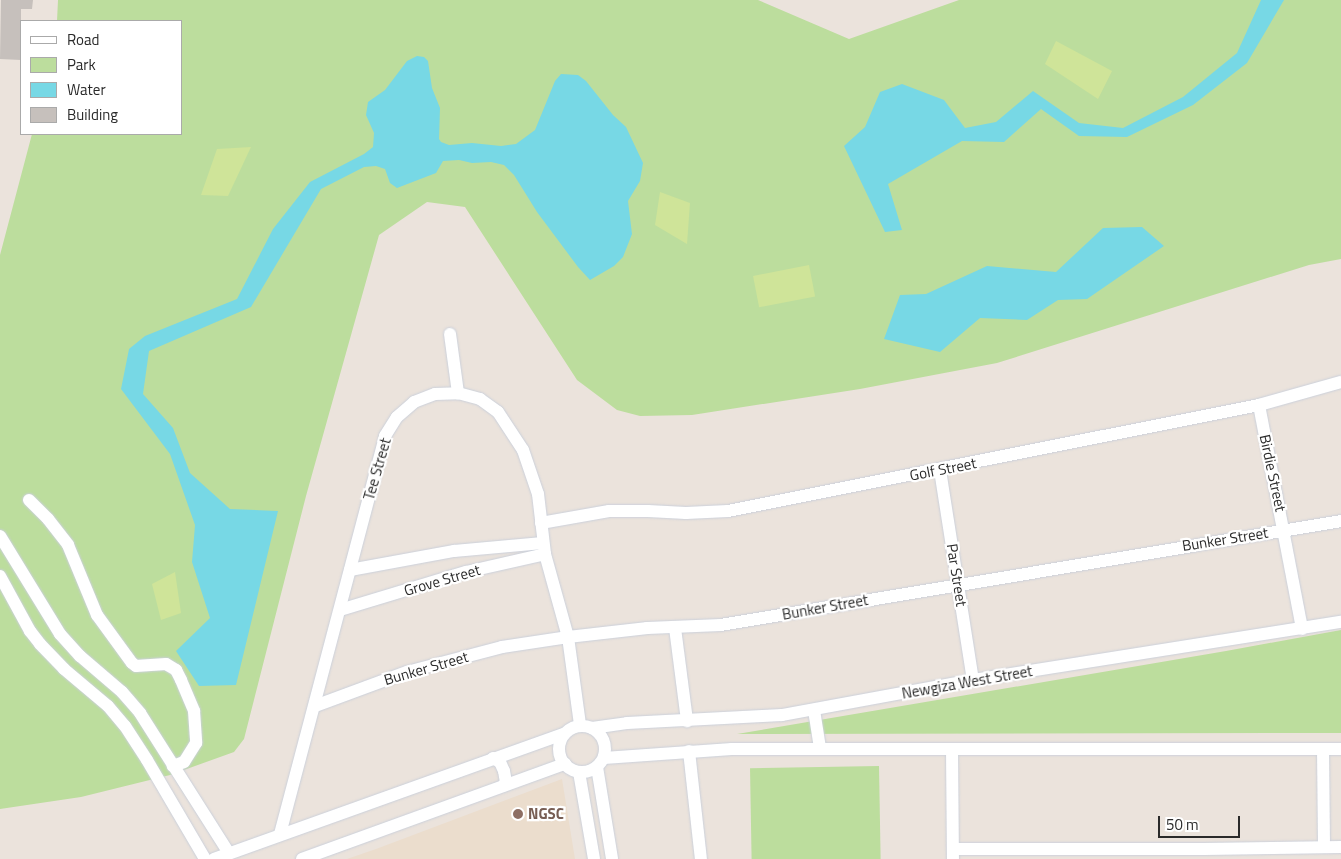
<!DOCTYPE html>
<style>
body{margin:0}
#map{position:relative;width:1341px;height:859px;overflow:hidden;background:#ebe3dc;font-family:"Titillium Web",sans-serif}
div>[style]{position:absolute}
.education>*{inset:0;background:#ebddcd}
.green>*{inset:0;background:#bcdd9d;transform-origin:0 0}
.pitch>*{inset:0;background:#cfe499;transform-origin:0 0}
.water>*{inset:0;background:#77d8e5}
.building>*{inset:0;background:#c6c0bc}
.roads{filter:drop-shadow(0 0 1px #cbd0da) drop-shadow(0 0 1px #cbd0da)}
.minor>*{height:12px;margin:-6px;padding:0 6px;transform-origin:6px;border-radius:6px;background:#fff}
.minor>.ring{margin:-6px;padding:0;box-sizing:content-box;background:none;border:12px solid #fff;border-radius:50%}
.dots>*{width:14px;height:14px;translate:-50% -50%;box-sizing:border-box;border:2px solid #fff;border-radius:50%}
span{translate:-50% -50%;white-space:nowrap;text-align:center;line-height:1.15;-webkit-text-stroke:4.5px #fff;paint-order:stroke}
.street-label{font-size:15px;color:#2a2a2a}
.education-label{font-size:15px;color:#785e54;font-weight:700}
.left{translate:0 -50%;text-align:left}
.legend{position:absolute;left:20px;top:20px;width:162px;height:115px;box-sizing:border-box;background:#fff;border:1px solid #aaa;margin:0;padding:6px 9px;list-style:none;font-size:15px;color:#2a2a2a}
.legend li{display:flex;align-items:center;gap:10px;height:25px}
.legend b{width:25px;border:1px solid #aaa}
.scale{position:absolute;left:1158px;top:816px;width:82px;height:22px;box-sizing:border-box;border:2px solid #2a2a2a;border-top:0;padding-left:6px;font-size:15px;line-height:18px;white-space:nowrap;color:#2a2a2a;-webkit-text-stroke:4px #fff;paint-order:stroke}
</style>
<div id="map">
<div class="education">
<div style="clip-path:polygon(562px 779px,575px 859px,347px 859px,376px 849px)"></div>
</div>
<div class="green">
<div style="clip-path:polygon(58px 0,758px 0,849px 39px,959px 0,1341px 0,1341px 259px,1309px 265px,997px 363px,860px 389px,692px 415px,640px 416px,617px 410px,577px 380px,465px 207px,427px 202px,379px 235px,306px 496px,244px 739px,234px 752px,170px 775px,81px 797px,0 809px,0 255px,32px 134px,181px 134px,181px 21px,57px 21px)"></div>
<div style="clip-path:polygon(1341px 630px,1341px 733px,737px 734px,1226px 651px)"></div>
<div style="left:879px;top:766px;width:93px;height:129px;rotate:89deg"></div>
</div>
<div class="pitch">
<div style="clip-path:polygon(1056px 41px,1112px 71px,1098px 99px,1045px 64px)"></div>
<div style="clip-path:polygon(251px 147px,228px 196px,201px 195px,217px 149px)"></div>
<div style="clip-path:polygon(660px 192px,690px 203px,687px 244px,655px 225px)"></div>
<div style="left:809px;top:265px;width:32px;height:57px;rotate:79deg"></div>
<div style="clip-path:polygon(175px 572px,181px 613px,161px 620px,152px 584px)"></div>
</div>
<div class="water">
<div style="clip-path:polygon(1261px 0,1284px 0,1247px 63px,1193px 105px,1127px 137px,1079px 136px,1041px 109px,1004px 142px,962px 141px,888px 184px,902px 230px,885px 232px,844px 146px,865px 127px,880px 92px,902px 84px,944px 100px,965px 128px,996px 122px,1033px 91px,1079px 123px,1123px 128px,1183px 97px,1237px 53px)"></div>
<div style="clip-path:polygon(417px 56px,424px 57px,428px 61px,432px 88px,440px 108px,439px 139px,441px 142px,449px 145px,472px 143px,501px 146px,516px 144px,535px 130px,555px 81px,561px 74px,578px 75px,586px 81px,613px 115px,626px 127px,643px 163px,640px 181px,628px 201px,632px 234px,623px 257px,614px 266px,590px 280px,578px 267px,537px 212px,514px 175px,504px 165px,491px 162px,472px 163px,459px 160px,443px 161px,436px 173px,397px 188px,390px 183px,385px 169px,376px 166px,364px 167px,321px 189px,251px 307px,149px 351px,143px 394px,173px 428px,190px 473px,230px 509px,278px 511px,236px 685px,199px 686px,176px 651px,210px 618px,192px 562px,195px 525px,170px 454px,121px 389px,129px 349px,145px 336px,237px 299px,273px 229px,310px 182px,364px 154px,373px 147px,374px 133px,366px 115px,368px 102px,385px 90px,407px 61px)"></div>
<div style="clip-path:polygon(1142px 227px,1164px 246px,1087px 299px,1058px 300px,1027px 320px,980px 318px,940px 352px,884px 339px,900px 295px,926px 294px,987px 266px,1056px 272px,1103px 228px)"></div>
</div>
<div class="building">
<div style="clip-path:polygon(1px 0,33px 0,32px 9px,21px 9px,21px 60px,0 59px)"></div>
</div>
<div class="roads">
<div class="minor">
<div style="left:450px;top:334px;width:60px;rotate:82.3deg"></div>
<div style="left:1259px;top:405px;width:228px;rotate:79.1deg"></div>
<div style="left:940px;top:470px;width:213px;rotate:81.1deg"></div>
<div style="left:29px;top:500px;width:27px;rotate:45deg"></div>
<div style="left:48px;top:519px;width:33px;rotate:52deg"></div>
<div style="left:68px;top:545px;width:76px;rotate:67.5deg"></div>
<div style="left:97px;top:615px;width:59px;rotate:53.9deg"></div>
<div style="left:132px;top:663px;width:5px;rotate:37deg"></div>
<div style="left:136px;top:666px;width:30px;rotate:-4deg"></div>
<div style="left:166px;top:664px;width:12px;rotate:31deg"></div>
<div style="left:176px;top:670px;width:11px;rotate:63deg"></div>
<div style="left:181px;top:680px;width:34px;rotate:67deg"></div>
<div style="left:194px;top:711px;width:32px;rotate:86deg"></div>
<div style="left:196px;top:743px;width:22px;rotate:122deg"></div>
<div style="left:184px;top:762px;width:12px;rotate:160deg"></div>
<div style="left:541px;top:523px;width:69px;rotate:-10deg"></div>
<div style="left:609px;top:511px;width:39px"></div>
<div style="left:648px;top:511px;width:38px;rotate:3deg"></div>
<div style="left:686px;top:513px;width:42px;rotate:-2.7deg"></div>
<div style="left:728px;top:511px;width:541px;rotate:-11.29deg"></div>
<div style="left:1259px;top:405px;width:85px;rotate:-15.7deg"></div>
<div style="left:0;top:536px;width:115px;rotate:58.5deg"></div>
<div style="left:60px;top:634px;width:30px;rotate:48deg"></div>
<div style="left:80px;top:656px;width:55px;rotate:40.6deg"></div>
<div style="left:122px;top:692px;width:28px;rotate:49deg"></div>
<div style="left:140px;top:713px;width:166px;rotate:57.6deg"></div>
<div style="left:350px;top:570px;width:106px;rotate:-10.4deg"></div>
<div style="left:454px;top:551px;width:89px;rotate:-5.1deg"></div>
<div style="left:0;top:576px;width:63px;rotate:61.4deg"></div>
<div style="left:30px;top:631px;width:16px;rotate:52deg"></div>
<div style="left:40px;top:644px;width:35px;rotate:46deg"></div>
<div style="left:64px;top:669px;width:57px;rotate:40.1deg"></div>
<div style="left:108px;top:706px;width:26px;rotate:50deg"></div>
<div style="left:125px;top:726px;width:40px;rotate:57.1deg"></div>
<div style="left:147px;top:760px;width:115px;rotate:59.6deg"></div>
<div style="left:340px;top:610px;width:132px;rotate:-16.8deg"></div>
<div style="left:466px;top:572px;width:81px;rotate:-12.8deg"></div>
<div style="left:675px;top:628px;width:94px;rotate:82.6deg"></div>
<div style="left:315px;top:706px;width:98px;rotate:-20.3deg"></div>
<div style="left:407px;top:672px;width:98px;rotate:-14.7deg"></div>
<div style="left:502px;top:647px;width:67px;rotate:-8.6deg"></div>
<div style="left:568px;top:637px;width:80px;rotate:-6.5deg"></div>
<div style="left:647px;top:628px;width:74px;rotate:-2.3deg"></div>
<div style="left:721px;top:625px;width:629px;rotate:-9.52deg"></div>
<div style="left:814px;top:710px;width:39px;rotate:81deg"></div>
<div class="ring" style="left:559px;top:726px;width:34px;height:34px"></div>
<div style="left:592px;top:728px;width:35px;rotate:-8deg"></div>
<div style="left:627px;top:723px;width:155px;rotate:-3deg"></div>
<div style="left:782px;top:715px;width:194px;rotate:-10.4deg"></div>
<div style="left:973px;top:680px;width:373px;rotate:-9deg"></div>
<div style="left:952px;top:749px;width:110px;rotate:89.5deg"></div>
<div style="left:1323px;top:749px;width:97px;rotate:89.4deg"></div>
<div style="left:689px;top:751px;width:109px;rotate:83.7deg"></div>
<div style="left:493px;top:758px;width:8px;rotate:30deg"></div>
<div style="left:500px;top:762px;width:10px;rotate:66deg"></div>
<div style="left:504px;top:771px;width:11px;rotate:80deg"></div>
<div style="left:506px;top:782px;width:5px;rotate:127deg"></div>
<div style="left:604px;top:758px;width:128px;rotate:-4deg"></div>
<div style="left:732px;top:749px;width:609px"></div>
<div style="left:597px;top:767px;width:93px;rotate:80.7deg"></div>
<div style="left:579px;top:772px;width:88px;rotate:80.2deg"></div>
<div style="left:280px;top:834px;width:412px;rotate:-75.2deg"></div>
<div style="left:385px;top:436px;width:22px;rotate:-58deg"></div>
<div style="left:397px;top:417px;width:23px;rotate:-41deg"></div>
<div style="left:414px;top:402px;width:22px;rotate:-21deg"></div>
<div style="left:435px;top:394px;width:23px;rotate:-2deg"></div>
<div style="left:458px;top:393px;width:23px;rotate:15deg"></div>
<div style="left:480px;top:399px;width:22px;rotate:36deg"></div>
<div style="left:498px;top:412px;width:45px;rotate:56.7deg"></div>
<div style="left:523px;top:450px;width:46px;rotate:71.2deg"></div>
<div style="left:538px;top:494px;width:60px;rotate:83.3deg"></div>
<div style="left:545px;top:554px;width:86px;rotate:74.5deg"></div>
<div style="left:568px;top:637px;width:89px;rotate:82.2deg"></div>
<div style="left:953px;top:849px;width:251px"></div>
<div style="left:1204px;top:849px;width:137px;rotate:-0.8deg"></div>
<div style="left:214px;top:859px;width:372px;rotate:-19.7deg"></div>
<div style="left:302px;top:859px;width:280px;rotate:-19.9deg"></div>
</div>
</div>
<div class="dots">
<div style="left:518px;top:814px;background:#8d6e63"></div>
</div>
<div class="street-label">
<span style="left:377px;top:469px;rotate:-74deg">Tee Street</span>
<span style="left:943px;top:469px;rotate:-11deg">Golf Street</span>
<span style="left:1273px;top:473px;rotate:78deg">Birdie Street</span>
<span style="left:1225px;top:539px;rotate:-9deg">Bunker Street</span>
<span style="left:957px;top:575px;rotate:81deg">Par Street</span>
<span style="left:442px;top:580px;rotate:-16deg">Grove Street</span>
<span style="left:825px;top:607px;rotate:-10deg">Bunker Street</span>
<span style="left:426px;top:668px;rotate:-16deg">Bunker Street</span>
<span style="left:967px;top:682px;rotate:-10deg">Newgiza West Street</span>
</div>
<div class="education-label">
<span class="left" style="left:528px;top:814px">NGSC</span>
</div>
<ul class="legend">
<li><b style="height:6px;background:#fff"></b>Road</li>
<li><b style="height:14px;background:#bcdd9d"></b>Park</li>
<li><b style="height:14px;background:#77d8e5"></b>Water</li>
<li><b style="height:14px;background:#c6c0bc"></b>Building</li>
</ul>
<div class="scale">50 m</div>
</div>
